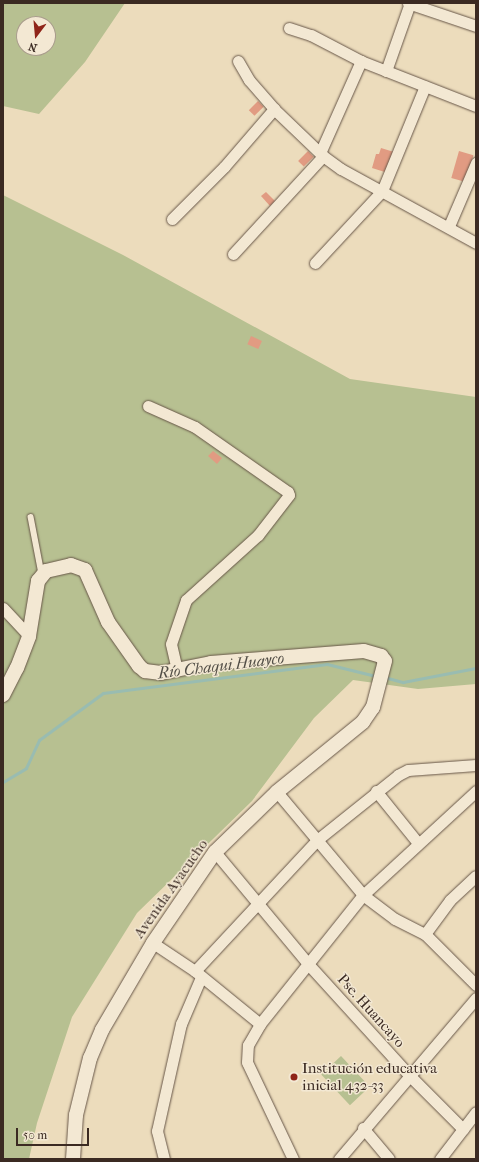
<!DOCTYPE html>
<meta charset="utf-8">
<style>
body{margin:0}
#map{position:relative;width:479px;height:1162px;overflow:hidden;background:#ecdcbc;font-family:"IM FELL French Canon",serif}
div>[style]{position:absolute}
.green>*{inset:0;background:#b7c091;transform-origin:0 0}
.stream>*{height:3px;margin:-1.5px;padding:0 1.5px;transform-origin:1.5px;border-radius:1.5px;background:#99bcb1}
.building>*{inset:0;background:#e19b82;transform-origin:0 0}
.roads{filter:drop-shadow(0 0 1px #675648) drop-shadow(0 0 1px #675648)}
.service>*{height:5.5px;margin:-2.75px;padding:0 2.75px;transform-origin:2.75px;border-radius:2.75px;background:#f3e8d3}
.minor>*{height:11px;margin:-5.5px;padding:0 5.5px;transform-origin:5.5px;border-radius:5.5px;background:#f3e8d3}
.tertiary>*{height:14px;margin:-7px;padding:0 7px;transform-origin:7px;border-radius:7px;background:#f3e8d3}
.dots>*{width:11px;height:11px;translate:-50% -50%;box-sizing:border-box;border:2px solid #f3e8d3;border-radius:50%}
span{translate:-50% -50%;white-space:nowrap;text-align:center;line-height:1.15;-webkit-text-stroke:3px #f3e8d3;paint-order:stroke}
.street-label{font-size:15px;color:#3b2a22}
.poi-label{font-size:15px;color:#3b2a22}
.left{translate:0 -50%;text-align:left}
.water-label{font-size:16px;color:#524e46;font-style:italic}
.frame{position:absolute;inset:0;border:4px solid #3b2a22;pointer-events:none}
.north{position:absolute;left:16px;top:16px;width:40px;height:40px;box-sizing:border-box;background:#f3e8d3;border:1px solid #a99c8c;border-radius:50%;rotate:196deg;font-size:11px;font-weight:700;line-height:16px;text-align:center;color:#3b2a22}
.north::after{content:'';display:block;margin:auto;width:14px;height:18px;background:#8f2418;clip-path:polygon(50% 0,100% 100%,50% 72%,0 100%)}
.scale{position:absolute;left:16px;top:1128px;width:73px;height:18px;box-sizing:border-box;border:2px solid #3b2a22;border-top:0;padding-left:5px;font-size:12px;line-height:14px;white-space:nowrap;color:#3b2a22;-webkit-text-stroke:3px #f3e8d3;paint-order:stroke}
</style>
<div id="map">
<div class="green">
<div style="clip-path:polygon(evenodd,3px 3px,125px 3px,85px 62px,39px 114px,3px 106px,3px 3px,24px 24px,48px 24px,48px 48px,24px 48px,24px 24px)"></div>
<div style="clip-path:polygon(3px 195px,123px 255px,350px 379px,476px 397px,476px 684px,418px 689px,353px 680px,314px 718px,252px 801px,137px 913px,72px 1017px,37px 1123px,29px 1159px,3px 1159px)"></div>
<div style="left:341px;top:1056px;width:42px;height:27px;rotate:47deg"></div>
</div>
<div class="stream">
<div style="left:384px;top:677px;width:20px;rotate:15deg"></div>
<div style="left:403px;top:682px;width:74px;rotate:-10.9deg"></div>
<div style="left:3px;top:782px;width:27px;rotate:-31deg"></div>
<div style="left:26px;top:768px;width:31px;rotate:-65deg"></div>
<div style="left:39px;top:740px;width:79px;rotate:-36.3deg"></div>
<div style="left:103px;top:693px;width:226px;rotate:-7.4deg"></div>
<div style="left:327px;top:664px;width:50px;rotate:13.8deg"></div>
</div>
<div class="building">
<div style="left:258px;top:101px;width:8px;height:13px;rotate:45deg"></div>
<div style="clip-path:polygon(381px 148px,394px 152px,388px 173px,372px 168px,376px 154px,379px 154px)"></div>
<div style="left:308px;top:151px;width:8px;height:14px;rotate:45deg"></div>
<div style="left:459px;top:151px;width:15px;height:28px;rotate:16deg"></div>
<div style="clip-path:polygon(266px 192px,275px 201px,270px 206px,261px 196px)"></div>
<div style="left:251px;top:336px;width:12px;height:9px;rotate:24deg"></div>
<div style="clip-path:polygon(213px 451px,222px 458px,217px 464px,208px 456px)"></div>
</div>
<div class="roads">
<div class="service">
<div style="left:31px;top:517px;width:58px;rotate:79.1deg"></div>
</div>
<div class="minor">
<div style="left:408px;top:3px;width:72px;rotate:18.7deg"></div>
<div style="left:289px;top:28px;width:23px;rotate:18deg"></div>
<div style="left:311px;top:35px;width:56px;rotate:27.5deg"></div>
<div style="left:238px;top:61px;width:22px;rotate:60deg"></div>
<div style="left:249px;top:80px;width:38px;rotate:49deg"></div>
<div style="left:274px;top:109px;width:68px;rotate:43.8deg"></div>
<div style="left:323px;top:156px;width:22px;rotate:36deg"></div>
<div style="left:341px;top:169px;width:154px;rotate:28.7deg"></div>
<div style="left:386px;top:71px;width:72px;rotate:-70.6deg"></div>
<div style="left:320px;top:153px;width:101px;rotate:-66deg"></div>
<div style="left:361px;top:61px;width:123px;rotate:21.4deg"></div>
<div style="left:172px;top:219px;width:74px;rotate:-45deg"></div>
<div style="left:224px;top:167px;width:77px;rotate:-49.2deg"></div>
<div style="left:449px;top:226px;width:69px;rotate:-66.8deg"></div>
<div style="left:233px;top:254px;width:133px;rotate:-47.4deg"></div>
<div style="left:315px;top:263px;width:98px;rotate:-47.1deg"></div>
<div style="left:382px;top:191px;width:113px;rotate:-67.7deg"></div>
<div style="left:148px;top:406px;width:51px;rotate:24.1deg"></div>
<div style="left:195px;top:427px;width:113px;rotate:35deg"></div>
<div style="left:288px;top:492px;width:3px;rotate:72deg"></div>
<div style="left:289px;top:495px;width:51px;rotate:127.8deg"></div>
<div style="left:258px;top:535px;width:97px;rotate:137.9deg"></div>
<div style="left:186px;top:600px;width:46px;rotate:108.8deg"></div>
<div style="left:171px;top:644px;width:27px;rotate:77deg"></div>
<div style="left:3px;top:608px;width:38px;rotate:47deg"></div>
<div style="left:376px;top:791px;width:67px;rotate:51.1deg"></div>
<div style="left:277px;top:792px;width:134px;rotate:50.1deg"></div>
<div style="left:363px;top:895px;width:40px;rotate:37deg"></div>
<div style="left:395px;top:919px;width:34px;rotate:27deg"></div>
<div style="left:425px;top:934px;width:72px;rotate:45deg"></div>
<div style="left:215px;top:852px;width:147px;rotate:50.2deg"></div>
<div style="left:309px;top:965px;width:150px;rotate:47.7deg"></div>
<div style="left:410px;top:1076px;width:75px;rotate:45deg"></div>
<div style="left:425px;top:934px;width:42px;rotate:-53.7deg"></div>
<div style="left:450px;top:900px;width:35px;rotate:-43deg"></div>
<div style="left:153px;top:943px;width:50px;rotate:33.7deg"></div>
<div style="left:195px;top:971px;width:84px;rotate:39.2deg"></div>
<div style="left:195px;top:971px;width:179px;rotate:-47deg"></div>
<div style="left:317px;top:840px;width:104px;rotate:-38.7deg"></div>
<div style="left:398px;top:775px;width:11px;rotate:-27deg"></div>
<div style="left:408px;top:770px;width:68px;rotate:-4.2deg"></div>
<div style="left:363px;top:1128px;width:40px;rotate:50deg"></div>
<div style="left:164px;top:1159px;width:29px;rotate:-104deg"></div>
<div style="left:157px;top:1131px;width:110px;rotate:-77.4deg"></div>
<div style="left:181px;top:1024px;width:51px;rotate:-66.9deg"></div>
<div style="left:293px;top:1159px;width:107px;rotate:-115.4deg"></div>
<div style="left:247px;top:1062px;width:17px;rotate:-87deg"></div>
<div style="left:248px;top:1045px;width:24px;rotate:-60deg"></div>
<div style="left:260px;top:1024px;width:165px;rotate:-51.4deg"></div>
<div style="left:363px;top:895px;width:154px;rotate:-42.6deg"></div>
<div style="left:339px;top:1159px;width:211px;rotate:-49.6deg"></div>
<div style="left:440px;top:1159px;width:59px;rotate:-52.5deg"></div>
</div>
<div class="tertiary">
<div style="left:3px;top:695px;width:30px;rotate:-63deg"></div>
<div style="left:17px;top:668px;width:34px;rotate:-69deg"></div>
<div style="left:29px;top:636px;width:56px;rotate:-80.7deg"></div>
<div style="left:38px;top:581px;width:13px;rotate:-51deg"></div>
<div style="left:46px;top:571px;width:26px;rotate:-13deg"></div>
<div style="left:71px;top:565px;width:15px;rotate:20deg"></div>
<div style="left:85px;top:570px;width:57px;rotate:66.1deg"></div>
<div style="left:108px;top:622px;width:54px;rotate:54.8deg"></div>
<div style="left:139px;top:666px;width:8px;rotate:40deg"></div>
<div style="left:145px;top:671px;width:16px;rotate:7deg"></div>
<div style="left:161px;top:673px;width:51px;rotate:-11.3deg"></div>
<div style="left:211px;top:663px;width:153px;rotate:-4.5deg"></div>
<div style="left:364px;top:651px;width:18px;rotate:16deg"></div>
<div style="left:381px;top:656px;width:6px;rotate:51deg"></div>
<div style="left:385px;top:661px;width:48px;rotate:104.6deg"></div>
<div style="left:373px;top:707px;width:18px;rotate:124deg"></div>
<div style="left:363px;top:722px;width:111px;rotate:140.9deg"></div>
<div style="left:277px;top:792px;width:86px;rotate:135.9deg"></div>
<div style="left:215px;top:852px;width:110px;rotate:124.3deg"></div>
<div style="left:153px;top:943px;width:101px;rotate:120.4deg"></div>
<div style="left:102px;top:1030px;width:30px;rotate:113deg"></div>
<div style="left:90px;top:1058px;width:59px;rotate:103.8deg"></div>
<div style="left:76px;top:1115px;width:44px;rotate:93.9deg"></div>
</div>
</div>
<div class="dots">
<div style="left:294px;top:1077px;background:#8f2418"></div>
</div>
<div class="street-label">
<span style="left:171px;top:889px;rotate:-55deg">Avenida Ayacucho</span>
<span style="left:371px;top:1011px;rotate:48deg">Pse. Huancayo</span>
</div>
<div class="poi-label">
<span class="left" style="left:302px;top:1077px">Institución educativa<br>inicial 432-33</span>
</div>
<div class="water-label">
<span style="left:221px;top:666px;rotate:-7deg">Río Chaqui Huayco</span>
</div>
<div class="frame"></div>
<div class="north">N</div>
<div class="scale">50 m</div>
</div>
